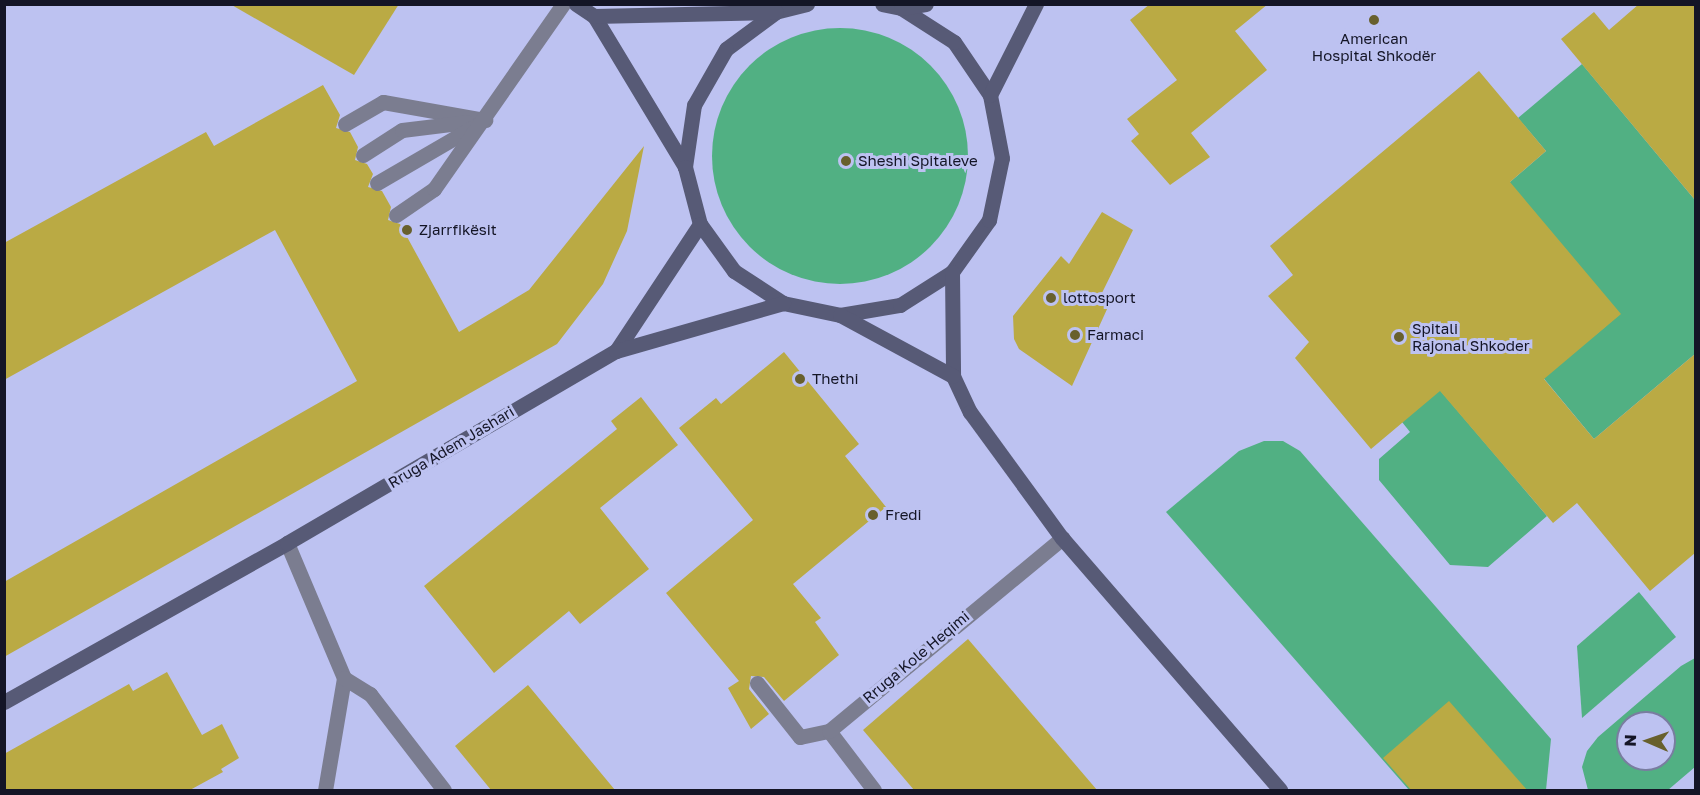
<!DOCTYPE html>
<meta charset="utf-8">
<style>
body{margin:0}
#map{position:relative;width:1700px;height:795px;overflow:hidden;background:#bdc2f1;font-family:"Golos Text",sans-serif}
div>[style]{position:absolute}
.green>*{inset:0;background:#51b083}
.round{border-radius:50%}
.building>*{inset:0;background:#baaa44}
.lane>*{height:15px;margin:-7.5px;padding:0 7.5px;transform-origin:7.5px;border-radius:7.5px;background:#7b7d90}
.street>*{height:15px;margin:-7.5px;padding:0 7.5px;transform-origin:7.5px;border-radius:7.5px;background:#7b7d90}
.secondary>*{height:15px;margin:-7.5px;padding:0 7.5px;transform-origin:7.5px;border-radius:7.5px;background:#575a76}
.dots>*{width:16px;height:16px;translate:-50% -50%;box-sizing:border-box;border:3px solid #bdc2f1;border-radius:50%}
span{translate:-50% -50%;white-space:nowrap;text-align:center;line-height:1.15;-webkit-text-stroke:6px #bdc2f1;paint-order:stroke}
.poi-label{font-size:15px;color:#141526}
.left{translate:0 -50%;text-align:left}
.street-label{font-size:15px;color:#141526}
.frame{position:absolute;inset:0;border:6px solid #141526;pointer-events:none}
.north{position:absolute;left:1616px;top:711px;width:60px;height:60px;box-sizing:border-box;background:#bdc2f1;border:2px solid #797da0;border-radius:50%;rotate:272deg;font-size:16px;font-weight:700;line-height:24px;text-align:center;color:#141526}
.north::after{content:'';display:block;margin:auto;width:21px;height:27px;background:#68602d;clip-path:polygon(50% 0,100% 100%,50% 72%,0 100%)}
</style>
<div id="map">
<div class="green">
<div class="round" style="left:712px;top:28px;width:256px;height:256px"></div>
<div style="clip-path:polygon(1582px 64px,1695px 200px,1695px 354px,1594px 439px,1498px 323px,1593px 337px,1620px 314px,1481px 207px,1546px 151px,1518px 118px)"></div>
<div style="clip-path:polygon(1433px 382px,1547px 516px,1488px 567px,1450px 565px,1379px 480px,1379px 459px,1410px 432px,1402px 422px)"></div>
<div style="clip-path:polygon(1264px 441px,1283px 441px,1300px 451px,1551px 739px,1546px 790px,1409px 790px,1166px 512px,1239px 451px)"></div>
<div style="clip-path:polygon(1639px 592px,1676px 637px,1582px 718px,1577px 646px)"></div>
<div style="clip-path:polygon(evenodd,1695px 658px,1695px 767px,1668px 790px,1588px 790px,1582px 767px,1587px 751px,1598px 737px,1681px 666px,1695px 658px,1628px 723px,1664px 723px,1664px 759px,1628px 759px,1628px 723px)"></div>
</div>
<div class="building">
<div style="clip-path:polygon(230px 4px,399px 4px,354px 75px)"></div>
<div style="clip-path:polygon(1150px 4px,1268px 4px,1235px 31px,1267px 70px,1191px 133px,1210px 157px,1170px 185px,1131px 141px,1139px 134px,1127px 119px,1177px 80px,1130px 20px)"></div>
<div style="clip-path:polygon(1639px 4px,1695px 4px,1695px 200px,1561px 39px,1594px 12px,1609px 30px)"></div>
<div style="clip-path:polygon(1479px 71px,1546px 151px,1510px 182px,1621px 314px,1544px 379px,1594px 439px,1695px 354px,1695px 553px,1650px 591px,1577px 503px,1553px 523px,1440px 391px,1371px 449px,1295px 358px,1309px 342px,1268px 296px,1293px 275px,1270px 246px)"></div>
<div style="clip-path:polygon(323px 85px,340px 115px,336px 128px,350px 132px,358px 147px,355px 160px,367px 164px,373px 174px,368px 187px,382px 191px,391px 207px,388px 220px,400px 224px,459px 332px,529px 290px,644px 146px,627px 231px,603px 284px,557px 344px,4px 657px,4px 582px,357px 381px,275px 230px,4px 380px,4px 243px,206px 132px,214px 146px)"></div>
<div style="clip-path:polygon(1102px 212px,1133px 230px,1100px 297px,1108px 307px,1072px 386px,1019px 349px,1014px 339px,1013px 316px,1061px 256px,1069px 264px)"></div>
<div style="clip-path:polygon(784px 352px,859px 444px,845px 456px,886px 507px,793px 584px,821px 618px,815px 622px,839px 655px,784px 701px,764px 677px,751px 676px,749px 689px,769px 714px,751px 729px,728px 688px,739px 681px,666px 593px,753px 520px,679px 428px,716px 398px,721px 404px)"></div>
<div style="clip-path:polygon(641px 397px,678px 445px,600px 508px,649px 569px,580px 624px,569px 611px,494px 673px,424px 586px,617px 429px,611px 421px)"></div>
<div style="clip-path:polygon(968px 639px,1097px 790px,914px 790px,863px 730px)"></div>
<div style="clip-path:polygon(167px 672px,202px 735px,222px 724px,239px 758px,221px 769px,223px 772px,190px 790px,4px 790px,4px 754px,129px 684px,133px 691px)"></div>
<div style="clip-path:polygon(528px 685px,571px 737px,615px 790px,491px 790px,455px 746px)"></div>
<div style="clip-path:polygon(1449px 701px,1527px 790px,1411px 790px,1383px 758px)"></div>
</div>
<div class="lane">
<div style="left:345px;top:124px;width:44px;rotate:-30.1deg"></div>
<div style="left:383px;top:102px;width:104px;rotate:10deg"></div>
<div style="left:363px;top:155px;width:46px;rotate:-32.7deg"></div>
<div style="left:402px;top:130px;width:65px;rotate:-7deg"></div>
<div style="left:377px;top:183px;width:119px;rotate:-30.2deg"></div>
<div style="left:396px;top:215px;width:46px;rotate:-34.4deg"></div>
<div style="left:434px;top:189px;width:226px;rotate:-55.1deg"></div>
<div style="left:287px;top:543px;width:147px;rotate:67.1deg"></div>
<div style="left:344px;top:678px;width:114px;rotate:99.6deg"></div>
<div style="left:344px;top:678px;width:31px;rotate:32deg"></div>
<div style="left:370px;top:694px;width:121px;rotate:52.4deg"></div>
</div>
<div class="street">
<div style="left:757px;top:683px;width:69px;rotate:51.5deg"></div>
<div style="left:800px;top:737px;width:30px;rotate:-12deg"></div>
<div style="left:874px;top:790px;width:74px;rotate:-127.3deg"></div>
<div style="left:829px;top:731px;width:303px;rotate:-39.6deg"></div>
</div>
<div class="secondary">
<div style="left:576px;top:4px;width:22px;rotate:34deg"></div>
<div style="left:594px;top:16px;width:176px;rotate:58.9deg"></div>
<div style="left:807px;top:4px;width:32px;rotate:166deg"></div>
<div style="left:776px;top:12px;width:62px;rotate:143.5deg"></div>
<div style="left:726px;top:49px;width:64px;rotate:119.7deg"></div>
<div style="left:694px;top:105px;width:63px;rotate:98.3deg"></div>
<div style="left:685px;top:167px;width:59px;rotate:75.3deg"></div>
<div style="left:700px;top:224px;width:58px;rotate:54.1deg"></div>
<div style="left:734px;top:271px;width:59px;rotate:33.1deg"></div>
<div style="left:783px;top:303px;width:58px;rotate:11.9deg"></div>
<div style="left:840px;top:315px;width:61px;rotate:-9.5deg"></div>
<div style="left:900px;top:305px;width:62px;rotate:-32.4deg"></div>
<div style="left:952px;top:272px;width:64px;rotate:-54.6deg"></div>
<div style="left:989px;top:220px;width:63px;rotate:-78.2deg"></div>
<div style="left:1002px;top:158px;width:64px;rotate:-100.8deg"></div>
<div style="left:990px;top:95px;width:64px;rotate:-124.2deg"></div>
<div style="left:954px;top:42px;width:63px;rotate:-147.3deg"></div>
<div style="left:901px;top:8px;width:19px;rotate:-168deg"></div>
<div style="left:901px;top:8px;width:25px;rotate:-9deg"></div>
<div style="left:594px;top:16px;width:182px;rotate:-1.3deg"></div>
<div style="left:990px;top:95px;width:102px;rotate:-63.2deg"></div>
<div style="left:952px;top:272px;width:104px;rotate:89.4deg"></div>
<div style="left:953px;top:376px;width:40px;rotate:65deg"></div>
<div style="left:970px;top:412px;width:156px;rotate:53.9deg"></div>
<div style="left:1062px;top:538px;width:333px;rotate:49.1deg"></div>
<div style="left:840px;top:315px;width:128px;rotate:28.4deg"></div>
<div style="left:616px;top:351px;width:152px;rotate:-56.5deg"></div>
<div style="left:4px;top:702px;width:325px;rotate:-29.3deg"></div>
<div style="left:287px;top:543px;width:381px;rotate:-30.3deg"></div>
<div style="left:616px;top:351px;width:174px;rotate:-16deg"></div>
</div>
<div class="dots">
<div style="left:1374px;top:20px;background:#68602d"></div>
<div style="left:846px;top:161px;background:#68602d"></div>
<div style="left:407px;top:230px;background:#68602d"></div>
<div style="left:1051px;top:298px;background:#68602d"></div>
<div style="left:1075px;top:335px;background:#68602d"></div>
<div style="left:1399px;top:337px;background:#68602d"></div>
<div style="left:800px;top:379px;background:#68602d"></div>
<div style="left:873px;top:515px;background:#68602d"></div>
</div>
<div class="poi-label">
<span style="left:1374px;top:47px">American<br>Hospital Shkodër</span>
<span class="left" style="left:858px;top:161px">Sheshi Spitaleve</span>
<span class="left" style="left:419px;top:230px">Zjarrfikësit</span>
<span class="left" style="left:1063px;top:298px">lottosport</span>
<span class="left" style="left:1412px;top:337px">Spitali<br>Rajonal Shkoder</span>
<span class="left" style="left:1087px;top:335px">Farmaci</span>
<span class="left" style="left:812px;top:379px">Thethi</span>
<span class="left" style="left:885px;top:515px">Fredi</span>
</div>
<div class="street-label">
<span style="left:451px;top:447px;rotate:-31deg">Rruga Adem Jashari</span>
<span style="left:916px;top:657px;rotate:-40deg">Rruga Kole Heqimi</span>
</div>
<div class="frame"></div>
<div class="north">N</div>
</div>
